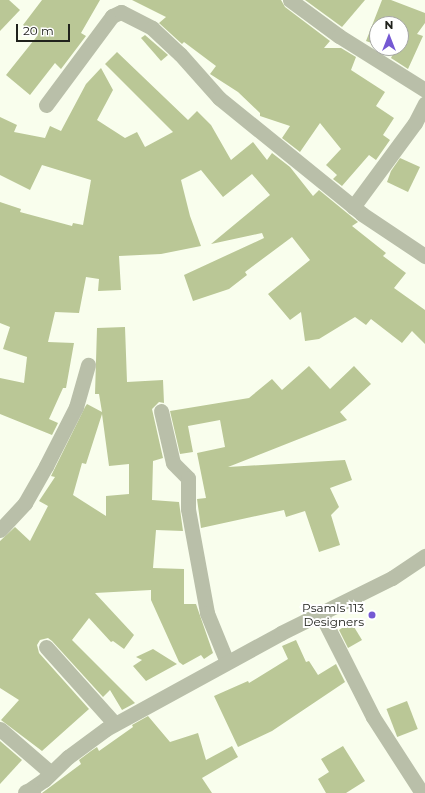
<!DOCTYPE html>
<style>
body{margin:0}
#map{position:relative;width:425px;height:793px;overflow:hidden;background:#f9feed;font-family:Montserrat,sans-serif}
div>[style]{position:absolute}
.building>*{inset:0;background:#bac796;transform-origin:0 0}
.minor>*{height:15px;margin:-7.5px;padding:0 7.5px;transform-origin:7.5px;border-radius:7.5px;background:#b9bfa9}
.tertiary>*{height:19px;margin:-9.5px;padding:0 9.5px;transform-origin:9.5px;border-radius:9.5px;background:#b9bfa9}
.dots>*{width:11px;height:11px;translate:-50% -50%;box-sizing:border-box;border:2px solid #fff;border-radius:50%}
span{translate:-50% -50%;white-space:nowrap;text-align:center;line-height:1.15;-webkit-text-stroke:4px #fff;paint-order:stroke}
.poi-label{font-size:12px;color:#20221c}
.right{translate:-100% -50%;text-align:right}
.north{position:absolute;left:369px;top:16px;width:40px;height:40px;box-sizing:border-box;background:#fff;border:1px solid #a6a7a4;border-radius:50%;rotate:0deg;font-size:11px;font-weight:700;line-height:16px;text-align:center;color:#20221c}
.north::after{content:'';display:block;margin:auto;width:14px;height:18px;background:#7559d3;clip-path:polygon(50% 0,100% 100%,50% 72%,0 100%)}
.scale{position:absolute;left:16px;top:24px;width:54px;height:18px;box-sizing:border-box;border:2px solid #20221c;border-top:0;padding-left:5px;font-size:12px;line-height:14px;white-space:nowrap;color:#20221c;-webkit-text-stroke:3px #fff;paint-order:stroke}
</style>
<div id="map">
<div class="building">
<div style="clip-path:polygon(0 0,9px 0,20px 10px,0 31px)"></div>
<div style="clip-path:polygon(42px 0,100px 0,81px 33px,86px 36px,61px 69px,55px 63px,30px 95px,6px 75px,38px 35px,23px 25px)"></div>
<div style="clip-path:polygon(132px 0,281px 0,285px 7px,330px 41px,324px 48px,341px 48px,356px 57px,351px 70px,385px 92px,376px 106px,394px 118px,383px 135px,390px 140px,376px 160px,369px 155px,342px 186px,333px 179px,337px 175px,326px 165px,341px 149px,320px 123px,300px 152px,282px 138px,290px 126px,260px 116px,260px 113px,238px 92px,210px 74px,216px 66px,184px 42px,182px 44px,159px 23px,166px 17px)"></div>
<div style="clip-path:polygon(305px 0,365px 0,342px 27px)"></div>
<div style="clip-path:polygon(382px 0,391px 0,425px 13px,425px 23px,417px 34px,423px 36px,408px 69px,391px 58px,394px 52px,384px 48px,401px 48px,401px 24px,377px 24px,377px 45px,366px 41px)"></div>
<div style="clip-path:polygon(145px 35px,168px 55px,161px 61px,141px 38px)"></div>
<div style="clip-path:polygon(117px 52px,188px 120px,197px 111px,211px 125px,231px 160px,253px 142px,267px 160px,272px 153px,290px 167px,313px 196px,319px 190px,358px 222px,352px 226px,386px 253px,383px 256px,406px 273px,394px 288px,425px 310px,425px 344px,412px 331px,402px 343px,371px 319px,366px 325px,355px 317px,319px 339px,305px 341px,301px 312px,290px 320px,268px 294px,310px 260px,292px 237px,245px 272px,247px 275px,229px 289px,193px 301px,184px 275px,264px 238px,262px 233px,211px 244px,270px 195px,252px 174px,223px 197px,201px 170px,181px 180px,190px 216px,201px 246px,161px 254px,119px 256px,121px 290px,98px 291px,99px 279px,86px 277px,79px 313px,55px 312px,48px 342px,74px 343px,66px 388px,63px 388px,49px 419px,58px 423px,52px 435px,0 414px,0 378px,24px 383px,27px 357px,3px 349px,10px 327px,0 323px,0 202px,21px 209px,20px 212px,72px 226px,73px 223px,83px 225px,91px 180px,42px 165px,30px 190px,0 175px,0 117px,17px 125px,14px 132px,45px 138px,50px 126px,61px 131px,86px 84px,101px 68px,113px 90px,97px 120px,125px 138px,137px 132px,145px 147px,173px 132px,105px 64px)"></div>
<div style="clip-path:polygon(400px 158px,420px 167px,408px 192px,387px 182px,391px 171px)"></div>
<div style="clip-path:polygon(evenodd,125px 327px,127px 382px,163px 380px,164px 403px,159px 402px,152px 409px,163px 458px,153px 461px,152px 500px,179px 502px,183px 531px,156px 530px,153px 568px,184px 569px,184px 604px,196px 604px,213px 653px,204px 659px,201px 655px,183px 665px,179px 662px,151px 600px,151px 590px,95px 593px,134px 635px,124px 649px,113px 641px,111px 642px,89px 618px,72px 640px,135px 703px,122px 710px,110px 690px,103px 697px,52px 641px,48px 638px,40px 640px,37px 645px,39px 653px,89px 709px,42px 751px,1px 720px,19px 700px,0 688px,0 541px,15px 527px,30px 541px,48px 506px,39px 501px,55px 477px,51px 476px,85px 407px,87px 404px,102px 412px,99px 394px,95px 394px,97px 328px,125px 327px,102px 414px,109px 466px,129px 464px,129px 494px,106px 496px,106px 516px,73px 495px,82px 463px,86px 464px,102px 414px)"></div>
<div style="clip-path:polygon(309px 366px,330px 389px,354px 366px,371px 384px,340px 412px,347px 420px,228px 467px,345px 460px,352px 480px,330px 488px,339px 507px,331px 515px,340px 545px,319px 552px,305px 511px,286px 517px,284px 510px,201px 528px,197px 499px,206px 498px,197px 453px,225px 447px,220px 420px,188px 426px,193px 452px,180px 454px,170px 411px,249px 398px,272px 379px,282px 390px)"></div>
<div style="clip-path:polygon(351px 622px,362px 640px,348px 648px,339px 630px)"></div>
<div style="clip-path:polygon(296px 640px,306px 662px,309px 661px,318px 675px,336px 664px,345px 682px,272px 731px,238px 747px,214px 696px,248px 681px,249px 683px,288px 659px,282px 646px)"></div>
<div style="clip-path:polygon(153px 649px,177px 664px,146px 681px,133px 666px,142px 660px,136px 657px)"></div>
<div style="left:407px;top:701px;width:30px;height:22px;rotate:69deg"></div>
<div style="clip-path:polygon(148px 716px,170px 742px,198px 733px,206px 760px,232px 746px,238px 757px,202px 778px,212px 793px,42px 793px,81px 764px,79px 760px,91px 751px,97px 747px,99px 751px,133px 727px,132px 725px)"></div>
<div style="clip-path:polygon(0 741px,22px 760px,0 784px)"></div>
<div style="clip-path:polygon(343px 746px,365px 781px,346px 793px,326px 793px,318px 779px,329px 772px,321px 759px)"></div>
</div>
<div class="minor">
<div style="left:290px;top:0;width:61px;rotate:36.3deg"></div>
<div style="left:339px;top:36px;width:102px;rotate:32.1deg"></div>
<div style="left:46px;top:105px;width:111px;rotate:-53.4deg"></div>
<div style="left:112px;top:16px;width:10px;rotate:-24deg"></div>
<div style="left:121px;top:12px;width:35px;rotate:27deg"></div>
<div style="left:152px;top:28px;width:38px;rotate:43deg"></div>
<div style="left:180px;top:54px;width:59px;rotate:48.4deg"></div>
<div style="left:219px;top:98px;width:184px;rotate:39deg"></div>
<div style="left:362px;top:214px;width:76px;rotate:33.7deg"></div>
<div style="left:353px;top:207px;width:104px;rotate:-53.6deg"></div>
<div style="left:415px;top:123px;width:22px;rotate:-63deg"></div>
<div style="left:161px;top:411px;width:53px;rotate:77deg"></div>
<div style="left:173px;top:463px;width:21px;rotate:45deg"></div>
<div style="left:188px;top:478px;width:31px;rotate:90deg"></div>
<div style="left:188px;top:509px;width:106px;rotate:79.6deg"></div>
<div style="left:207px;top:613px;width:53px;rotate:67.8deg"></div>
<div style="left:0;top:530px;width:37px;rotate:-47deg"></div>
<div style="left:25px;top:503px;width:43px;rotate:-60.4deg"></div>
<div style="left:46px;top:466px;width:66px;rotate:-63deg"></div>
<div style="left:76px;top:407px;width:44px;rotate:-74.1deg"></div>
<div style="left:321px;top:614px;width:115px;rotate:63.2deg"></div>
<div style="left:373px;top:717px;width:90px;rotate:57.2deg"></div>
<div style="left:46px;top:647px;width:103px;rotate:48.1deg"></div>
<div style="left:0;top:729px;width:67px;rotate:40.8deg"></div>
<div style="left:28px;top:791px;width:19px;rotate:-35deg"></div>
<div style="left:44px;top:780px;width:33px;rotate:-44deg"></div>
<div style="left:68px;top:757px;width:47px;rotate:-36.4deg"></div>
<div style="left:106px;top:729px;width:200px;rotate:-28.7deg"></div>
<div style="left:281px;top:633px;width:124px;rotate:-26.4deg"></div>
<div style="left:392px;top:578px;width:40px;rotate:-34deg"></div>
</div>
<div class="tertiary">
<div style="left:27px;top:793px;width:4px"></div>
</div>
<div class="dots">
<div style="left:372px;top:615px;background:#7559d3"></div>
</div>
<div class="poi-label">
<span class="right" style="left:364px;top:615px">Psamls 113<br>Designers</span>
</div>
<div class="north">N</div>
<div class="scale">20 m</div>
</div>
